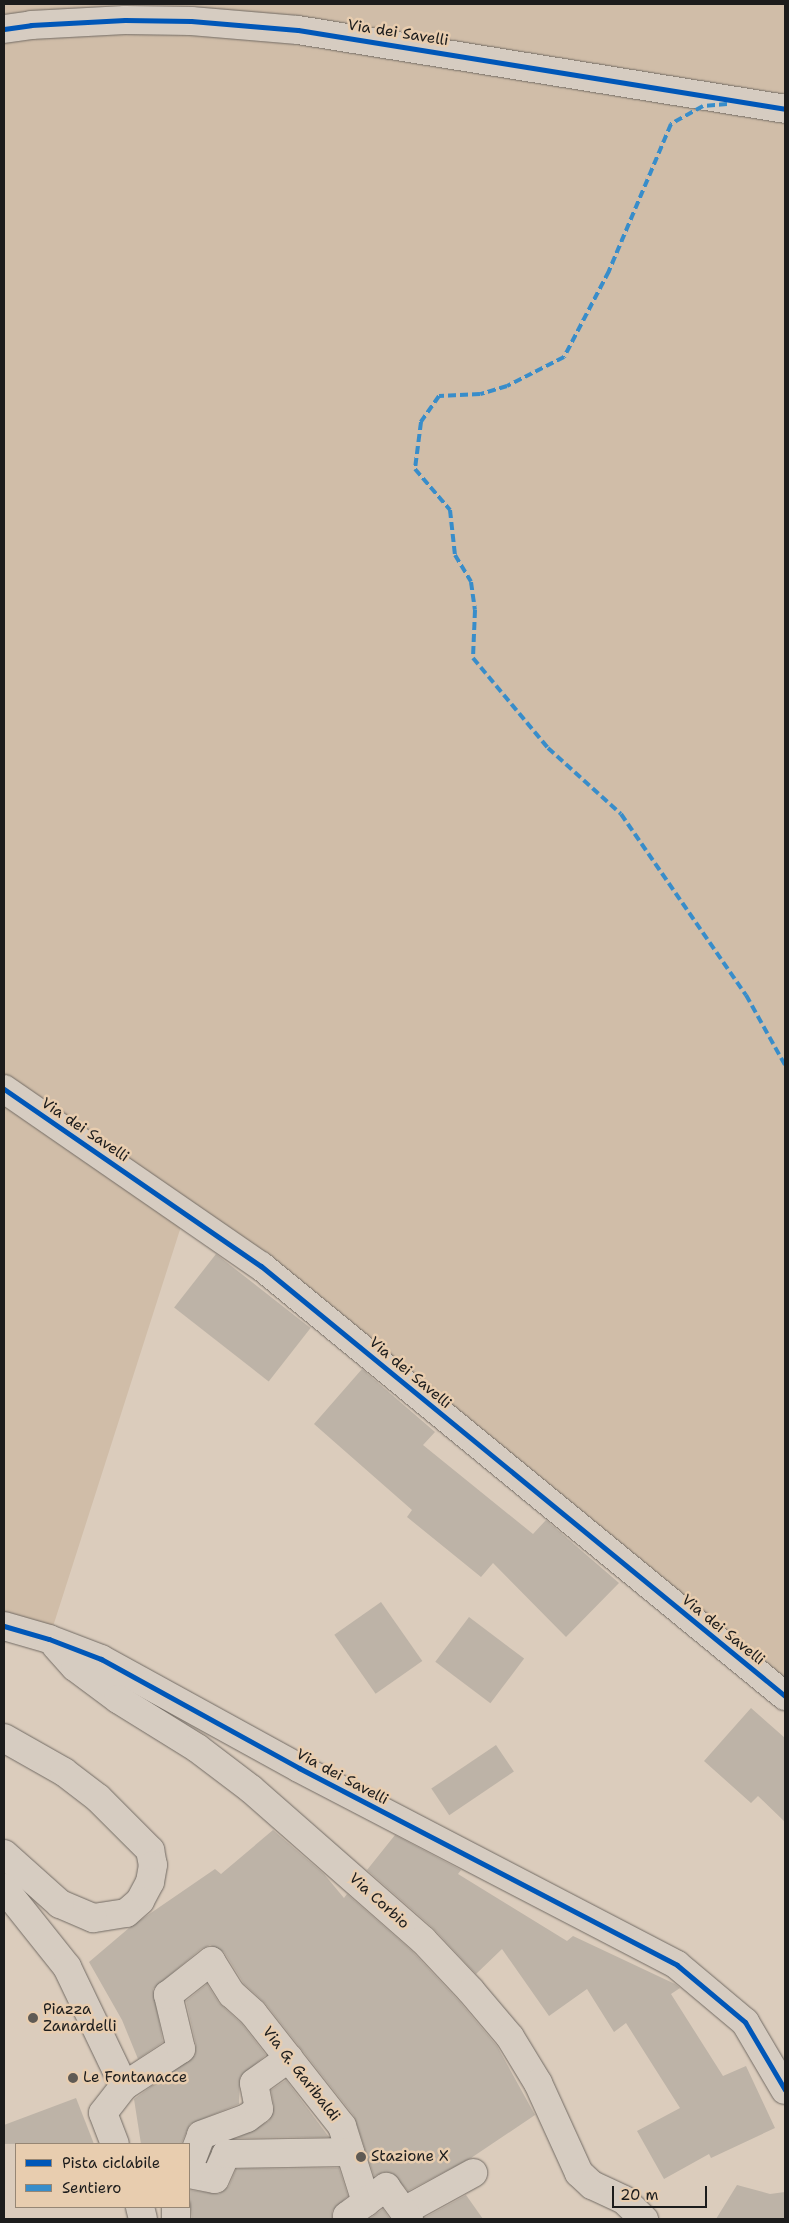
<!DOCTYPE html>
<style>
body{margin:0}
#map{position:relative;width:789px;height:2223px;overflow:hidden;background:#dbccbc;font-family:"Shantell Sans",sans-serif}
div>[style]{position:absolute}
.green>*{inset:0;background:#d0bda8}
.building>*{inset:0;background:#bdb3a7;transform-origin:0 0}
.roads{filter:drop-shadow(0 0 1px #726b64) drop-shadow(0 0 1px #726b64)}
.minor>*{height:28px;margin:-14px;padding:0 14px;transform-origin:14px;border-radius:14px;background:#d6ccc1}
.quiet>*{height:4px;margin-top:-2px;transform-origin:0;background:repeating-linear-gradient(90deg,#388dca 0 8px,transparent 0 12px)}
.cycleway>*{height:5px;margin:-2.5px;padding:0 2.5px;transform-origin:2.5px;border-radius:2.5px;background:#0057b8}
.dots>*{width:14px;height:14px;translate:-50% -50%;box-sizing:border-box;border:2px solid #e8cdaf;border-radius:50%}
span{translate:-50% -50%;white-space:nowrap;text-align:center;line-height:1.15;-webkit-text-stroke:5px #e8cdaf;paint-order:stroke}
.street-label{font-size:15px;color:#1c1c1c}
.poi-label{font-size:15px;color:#1c1c1c}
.left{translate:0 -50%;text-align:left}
.frame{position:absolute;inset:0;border:5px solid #1c1c1c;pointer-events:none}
.legend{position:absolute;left:15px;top:2143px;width:175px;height:65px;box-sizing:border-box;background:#e8cdaf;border:1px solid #968674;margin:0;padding:6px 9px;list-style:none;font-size:15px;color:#1c1c1c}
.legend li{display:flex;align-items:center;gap:10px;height:25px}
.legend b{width:25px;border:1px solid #968674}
.scale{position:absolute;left:612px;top:2186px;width:95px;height:22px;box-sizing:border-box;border:2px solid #1c1c1c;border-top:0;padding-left:6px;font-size:15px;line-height:18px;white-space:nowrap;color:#1c1c1c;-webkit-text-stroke:4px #e8cdaf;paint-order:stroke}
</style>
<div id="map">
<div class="green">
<div style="clip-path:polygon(4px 4px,785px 4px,785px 1696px,185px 1214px,49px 1639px,4px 1629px)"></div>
</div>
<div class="building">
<div style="left:216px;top:1254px;width:120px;height:68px;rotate:38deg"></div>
<div style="clip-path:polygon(362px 1369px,435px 1432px,423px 1445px,533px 1534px,546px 1520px,619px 1583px,566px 1637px,493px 1563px,481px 1577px,407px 1517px,412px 1510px,314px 1424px)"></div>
<div style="left:381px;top:1602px;width:72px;height:57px;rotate:55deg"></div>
<div style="left:469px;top:1617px;width:69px;height:56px;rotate:37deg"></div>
<div style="clip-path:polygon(751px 1708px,785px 1738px,785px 1822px,758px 1796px,751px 1803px,704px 1761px)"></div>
<div style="left:496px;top:1745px;width:32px;height:78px;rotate:56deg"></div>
<div style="clip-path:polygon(273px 1830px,324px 1874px,344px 1898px,347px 1894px,412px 1951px,459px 2001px,497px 2046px,535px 2115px,471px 2158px,408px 2191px,392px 2173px,384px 2172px,374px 2176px,354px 2116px,265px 2003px,244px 1984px,224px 1952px,210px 1945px,201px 1949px,153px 1989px,163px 2042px,138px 2059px,122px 2020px,89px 1962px,129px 1928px,215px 1869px,221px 1874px)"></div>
<div style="clip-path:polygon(395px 1835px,461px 1870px,458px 1874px,567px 1941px,573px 1936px,675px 1984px,680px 1988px,671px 1994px,723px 2076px,746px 2066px,775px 2128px,711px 2158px,709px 2154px,664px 2179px,637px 2131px,680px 2108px,626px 2023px,614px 2032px,587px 1989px,549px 2016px,502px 1949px,476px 1974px,433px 1928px,367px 1870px)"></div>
<div style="clip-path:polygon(207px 1984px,219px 2003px,242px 2024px,266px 2055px,240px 2077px,239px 2104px,190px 2124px,181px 2144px,141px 2144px,134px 2099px,195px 2055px,196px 2045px,186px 2001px)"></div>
<div style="clip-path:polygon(286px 2080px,329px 2137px,237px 2138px,269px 2121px,274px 2107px,271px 2090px)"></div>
<div style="clip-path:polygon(76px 2098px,94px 2144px,4px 2144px,4px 2125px)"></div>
<div style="clip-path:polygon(339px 2168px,348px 2196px,332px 2211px,332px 2219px,192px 2219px,189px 2190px,219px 2194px,229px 2186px,236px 2169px)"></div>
<div style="clip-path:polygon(737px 2185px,770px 2194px,785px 2192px,785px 2219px,716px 2219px)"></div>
<div style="clip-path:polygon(466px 2195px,483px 2219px,424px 2219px,424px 2218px)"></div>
<div style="clip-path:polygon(383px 2209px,390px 2219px,369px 2219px)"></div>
</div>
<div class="roads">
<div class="minor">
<div style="left:4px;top:29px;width:27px;rotate:-8deg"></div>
<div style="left:31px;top:25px;width:94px;rotate:-3deg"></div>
<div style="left:125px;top:20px;width:66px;rotate:0.9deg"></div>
<div style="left:191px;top:21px;width:107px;rotate:4.8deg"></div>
<div style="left:298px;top:30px;width:493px;rotate:9.2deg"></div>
<div style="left:4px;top:1089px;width:312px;rotate:34.6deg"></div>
<div style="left:261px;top:1266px;width:678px;rotate:39.37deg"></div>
<div style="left:4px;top:1626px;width:47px;rotate:16.1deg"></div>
<div style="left:49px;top:1639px;width:56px;rotate:21deg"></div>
<div style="left:101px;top:1659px;width:226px;rotate:28.8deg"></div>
<div style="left:299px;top:1768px;width:426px;rotate:27.5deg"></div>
<div style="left:677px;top:1965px;width:89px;rotate:40deg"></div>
<div style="left:745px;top:2022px;width:79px;rotate:59.5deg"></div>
<div style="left:56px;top:1646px;width:28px;rotate:48deg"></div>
<div style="left:75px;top:1667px;width:54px;rotate:36.7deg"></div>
<div style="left:118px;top:1699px;width:93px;rotate:31.8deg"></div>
<div style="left:197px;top:1748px;width:68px;rotate:37.2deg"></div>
<div style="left:251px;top:1789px;width:229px;rotate:41.3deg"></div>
<div style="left:423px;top:1940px;width:70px;rotate:46.7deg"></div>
<div style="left:471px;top:1991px;width:60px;rotate:49.7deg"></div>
<div style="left:510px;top:2037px;width:54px;rotate:58.7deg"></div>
<div style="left:538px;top:2083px;width:99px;rotate:65.5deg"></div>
<div style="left:579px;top:2173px;width:18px;rotate:43deg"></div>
<div style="left:592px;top:2185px;width:35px;rotate:25deg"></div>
<div style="left:624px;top:2200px;width:28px;rotate:44deg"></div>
<div style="left:4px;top:1738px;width:69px;rotate:29.5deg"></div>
<div style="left:64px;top:1772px;width:43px;rotate:37.4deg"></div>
<div style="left:98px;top:1798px;width:74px;rotate:45deg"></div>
<div style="left:150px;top:1850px;width:15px;rotate:79deg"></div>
<div style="left:153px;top:1865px;width:17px;rotate:100deg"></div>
<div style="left:150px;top:1882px;width:21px;rotate:118deg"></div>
<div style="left:140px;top:1901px;width:18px;rotate:139deg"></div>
<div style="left:126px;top:1913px;width:33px;rotate:171deg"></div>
<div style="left:93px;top:1918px;width:36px;rotate:-157deg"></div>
<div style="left:60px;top:1904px;width:75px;rotate:-138.2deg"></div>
<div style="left:4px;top:1888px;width:101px;rotate:51.4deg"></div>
<div style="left:67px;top:1967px;width:132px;rotate:64.4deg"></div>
<div style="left:124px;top:2086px;width:34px;rotate:128deg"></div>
<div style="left:103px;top:2113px;width:33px;rotate:69deg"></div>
<div style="left:124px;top:2086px;width:68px;rotate:-33deg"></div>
<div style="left:181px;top:2049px;width:56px;rotate:-103.5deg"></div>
<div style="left:168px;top:1995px;width:55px;rotate:-38.3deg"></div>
<div style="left:211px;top:1961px;width:39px;rotate:58deg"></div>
<div style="left:232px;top:1994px;width:28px;rotate:42deg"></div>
<div style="left:253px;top:2013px;width:144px;rotate:51.8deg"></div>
<div style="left:342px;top:2126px;width:80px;rotate:72.5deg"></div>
<div style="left:189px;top:2167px;width:34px;rotate:-69deg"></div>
<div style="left:201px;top:2135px;width:49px;rotate:-20.3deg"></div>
<div style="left:247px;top:2118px;width:15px;rotate:-37deg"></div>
<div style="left:259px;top:2109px;width:26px;rotate:-101deg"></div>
<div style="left:254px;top:2083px;width:43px;rotate:-35.5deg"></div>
<div style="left:189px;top:2174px;width:26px;rotate:11deg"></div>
<div style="left:215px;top:2179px;width:27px;rotate:-66deg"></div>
<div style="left:226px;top:2154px;width:124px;rotate:-0.9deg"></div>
<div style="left:140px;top:2207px;width:12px;rotate:76deg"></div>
<div style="left:176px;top:2207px;width:12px;rotate:90deg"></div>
<div style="left:404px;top:2211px;width:79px;rotate:-28.8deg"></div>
<div style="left:348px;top:2219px;width:3px;rotate:-108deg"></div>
<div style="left:347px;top:2216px;width:49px;rotate:-36.6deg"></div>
<div style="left:386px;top:2187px;width:39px;rotate:54deg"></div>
</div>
</div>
<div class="quiet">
<div style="left:727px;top:104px;width:24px;rotate:175deg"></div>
<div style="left:703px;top:106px;width:37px;rotate:151deg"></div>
<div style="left:671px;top:124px;width:160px;rotate:112.9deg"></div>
<div style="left:609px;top:271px;width:97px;rotate:117.6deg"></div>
<div style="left:564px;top:357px;width:64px;rotate:153deg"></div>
<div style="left:507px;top:386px;width:28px;rotate:163deg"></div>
<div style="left:480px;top:394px;width:41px;rotate:177.2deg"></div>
<div style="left:439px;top:396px;width:32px;rotate:125deg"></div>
<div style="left:421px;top:422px;width:47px;rotate:97.3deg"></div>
<div style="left:415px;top:469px;width:54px;rotate:49.5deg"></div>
<div style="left:450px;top:510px;width:45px;rotate:83.7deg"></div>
<div style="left:455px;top:555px;width:31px;rotate:59deg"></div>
<div style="left:471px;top:582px;width:28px;rotate:82deg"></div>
<div style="left:475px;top:610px;width:48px;rotate:92.4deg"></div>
<div style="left:473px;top:658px;width:117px;rotate:50.2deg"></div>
<div style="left:548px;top:748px;width:98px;rotate:42.1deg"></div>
<div style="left:621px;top:814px;width:220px;rotate:55.4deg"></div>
<div style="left:746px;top:995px;width:80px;rotate:60.9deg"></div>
</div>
<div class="cycleway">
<div style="left:4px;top:29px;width:27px;rotate:-8deg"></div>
<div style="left:31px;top:25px;width:94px;rotate:-3deg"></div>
<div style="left:125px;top:20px;width:66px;rotate:0.9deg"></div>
<div style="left:191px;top:21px;width:107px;rotate:4.8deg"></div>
<div style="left:298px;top:30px;width:493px;rotate:9.2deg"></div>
<div style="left:4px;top:1089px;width:312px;rotate:34.6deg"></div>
<div style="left:261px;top:1266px;width:678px;rotate:39.37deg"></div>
<div style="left:4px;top:1626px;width:47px;rotate:16.1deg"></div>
<div style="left:49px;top:1639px;width:56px;rotate:21deg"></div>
<div style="left:101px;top:1659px;width:226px;rotate:28.8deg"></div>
<div style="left:299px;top:1768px;width:426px;rotate:27.5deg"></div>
<div style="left:677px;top:1965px;width:89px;rotate:40deg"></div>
<div style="left:745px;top:2022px;width:79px;rotate:59.5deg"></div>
</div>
<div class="dots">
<div style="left:33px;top:2018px;background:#5f5a54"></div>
<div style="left:73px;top:2078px;background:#5f5a54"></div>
<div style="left:361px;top:2157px;background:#5f5a54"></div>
</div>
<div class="street-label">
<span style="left:398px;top:33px;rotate:9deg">Via dei Savelli</span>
<span style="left:85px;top:1130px;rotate:34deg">Via dei Savelli</span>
<span style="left:410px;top:1373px;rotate:40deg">Via dei Savelli</span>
<span style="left:723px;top:1630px;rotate:39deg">Via dei Savelli</span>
<span style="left:342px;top:1777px;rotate:28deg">Via dei Savelli</span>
<span style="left:379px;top:1901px;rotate:42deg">Via Corbio</span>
<span style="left:301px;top:2074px;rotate:52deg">Via G. Garibaldi</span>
</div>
<div class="poi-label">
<span class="left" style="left:43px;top:2018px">Piazza<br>Zanardelli</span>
<span class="left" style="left:83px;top:2078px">Le Fontanacce</span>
<span class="left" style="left:371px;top:2157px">Stazione X</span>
</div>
<div class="frame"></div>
<ul class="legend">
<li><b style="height:6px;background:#0057b8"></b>Pista ciclabile</li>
<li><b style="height:6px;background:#388dca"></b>Sentiero</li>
</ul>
<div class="scale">20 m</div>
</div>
